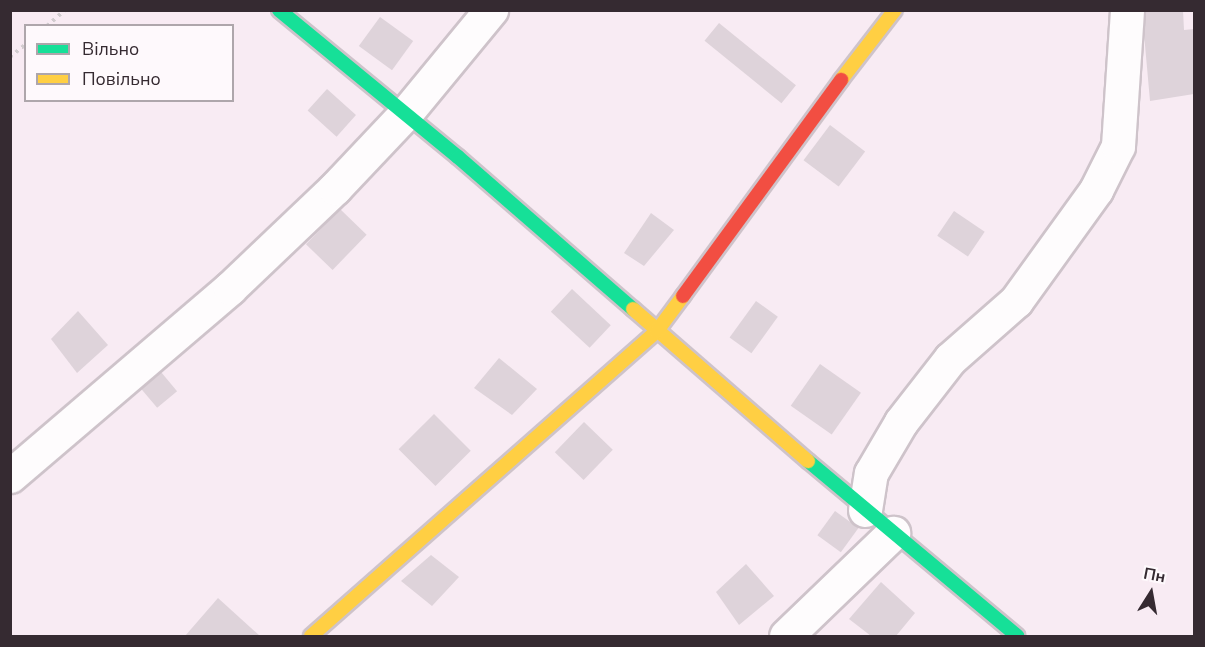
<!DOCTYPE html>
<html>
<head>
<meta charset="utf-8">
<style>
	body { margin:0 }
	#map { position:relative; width:1205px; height:647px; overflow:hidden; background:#f8ebf3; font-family:"Nunito Sans",sans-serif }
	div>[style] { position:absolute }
	.building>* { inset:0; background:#ded3da; transform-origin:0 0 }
	.path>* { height:4px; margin-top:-2px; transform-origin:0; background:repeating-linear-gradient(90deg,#d2cccf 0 3px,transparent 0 7.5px) }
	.roads { filter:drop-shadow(2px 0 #cec3ca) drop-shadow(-2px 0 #cec3ca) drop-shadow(0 2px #cec3ca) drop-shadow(0 -2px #cec3ca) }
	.street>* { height:33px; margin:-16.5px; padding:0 16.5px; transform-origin:16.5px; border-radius:16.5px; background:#fefcfd }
	.fast>* { height:14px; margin:-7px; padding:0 7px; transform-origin:7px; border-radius:7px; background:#16e098 }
	.slow>* { height:14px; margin:-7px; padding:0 7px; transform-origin:7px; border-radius:7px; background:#ffcf43 }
	.jam>* { height:14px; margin:-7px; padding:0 7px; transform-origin:7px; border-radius:7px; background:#f24e42 }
	span { translate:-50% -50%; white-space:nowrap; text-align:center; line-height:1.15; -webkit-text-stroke:6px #fef9fc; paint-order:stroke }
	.frame { position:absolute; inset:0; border:12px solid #352a31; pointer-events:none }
	.legend { position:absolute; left:24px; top:24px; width:210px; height:78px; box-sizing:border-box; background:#fef9fc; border:2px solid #aea6ab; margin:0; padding:8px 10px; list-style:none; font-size:18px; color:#352a31 }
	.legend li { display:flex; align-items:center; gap:12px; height:30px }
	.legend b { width:30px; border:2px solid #aea6ab }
	.north { position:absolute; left:1121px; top:563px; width:60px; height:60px; -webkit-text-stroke:4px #fef9fc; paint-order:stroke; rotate:11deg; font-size:16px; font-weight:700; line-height:24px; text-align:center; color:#352a31 }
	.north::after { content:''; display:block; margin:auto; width:21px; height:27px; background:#352a31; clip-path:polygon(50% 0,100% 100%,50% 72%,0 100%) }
</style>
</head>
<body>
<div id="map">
	<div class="building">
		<i style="clip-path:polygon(1146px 10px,1183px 10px,1184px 30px,1194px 29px,1194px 94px,1150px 101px,1144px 34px)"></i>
		<i style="left:380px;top:17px;width:41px;height:36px;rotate:36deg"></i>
		<i style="left:719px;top:23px;width:99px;height:23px;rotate:39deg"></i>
		<i style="left:327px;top:89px;width:39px;height:29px;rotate:42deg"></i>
		<i style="left:830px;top:125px;width:44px;height:44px;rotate:37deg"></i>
		<i style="left:340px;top:209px;width:37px;height:49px;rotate:44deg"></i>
		<i style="left:954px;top:211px;width:37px;height:30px;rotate:34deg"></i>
		<i style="clip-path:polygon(651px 213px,674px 230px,644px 266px,624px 253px)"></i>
		<i style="left:572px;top:289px;width:53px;height:31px;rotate:43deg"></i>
		<i style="left:756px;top:301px;width:27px;height:45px;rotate:36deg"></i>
		<i style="clip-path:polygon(78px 311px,108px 345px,77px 373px,51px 339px)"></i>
		<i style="clip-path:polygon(499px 358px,537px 389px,512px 415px,474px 388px)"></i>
		<i style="left:820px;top:364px;width:50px;height:51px;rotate:35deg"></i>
		<i style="left:161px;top:372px;width:25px;height:26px;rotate:50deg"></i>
		<i style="left:434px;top:414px;width:52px;height:50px;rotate:45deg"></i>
		<i style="left:584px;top:422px;width:40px;height:42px;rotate:44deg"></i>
		<i style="left:835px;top:511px;width:29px;height:30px;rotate:36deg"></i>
		<i style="clip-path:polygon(431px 555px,459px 577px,432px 606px,401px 581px)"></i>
		<i style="clip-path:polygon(746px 564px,774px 596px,739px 625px,716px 592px)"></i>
		<i style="clip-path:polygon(881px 582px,915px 613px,896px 636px,871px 636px,849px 619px)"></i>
		<i style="clip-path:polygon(218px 598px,260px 636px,185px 636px)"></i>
	</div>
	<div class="path">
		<i style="left:47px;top:26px;width:24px;rotate:-42deg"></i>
		<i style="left:10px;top:57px;width:21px;rotate:-39deg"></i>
	</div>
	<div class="roads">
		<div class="street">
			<i style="left:10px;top:476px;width:289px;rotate:-40.5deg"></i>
			<i style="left:230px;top:288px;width:145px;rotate:-43.6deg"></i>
			<i style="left:335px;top:188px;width:103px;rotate:-46.6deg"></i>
			<i style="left:406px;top:113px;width:134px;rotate:-50.5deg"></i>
			<i style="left:865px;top:510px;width:37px;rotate:-81deg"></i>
			<i style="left:871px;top:473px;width:59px;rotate:-59.5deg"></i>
			<i style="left:901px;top:422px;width:80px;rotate:-52.1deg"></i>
			<i style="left:950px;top:359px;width:88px;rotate:-41.3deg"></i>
			<i style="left:1016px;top:301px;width:137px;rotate:-54.2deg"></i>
			<i style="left:1096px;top:190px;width:49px;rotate:-63.4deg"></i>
			<i style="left:1118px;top:146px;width:136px;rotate:-86.2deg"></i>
			<i style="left:786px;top:636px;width:149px;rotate:-43.9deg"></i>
		</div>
		<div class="fast">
			<i style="left:279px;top:10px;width:232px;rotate:39.4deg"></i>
			<i style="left:458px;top:157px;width:232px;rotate:41deg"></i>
			<i style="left:808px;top:461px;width:273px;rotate:39.9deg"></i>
		</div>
		<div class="slow">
			<i style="left:841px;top:80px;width:88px;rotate:-52.4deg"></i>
			<i style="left:633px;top:309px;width:232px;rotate:41deg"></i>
			<i style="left:311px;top:636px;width:461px;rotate:-41.4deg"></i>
			<i style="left:657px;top:331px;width:44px;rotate:-53.4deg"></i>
		</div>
		<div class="jam">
			<i style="left:683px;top:296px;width:268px;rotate:-53.8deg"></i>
		</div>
	</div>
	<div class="frame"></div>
	<ul class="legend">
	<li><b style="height:8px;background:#16e098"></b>Вільно</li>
	<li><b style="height:8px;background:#ffcf43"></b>Повільно</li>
	</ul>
	<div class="north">Пн</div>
</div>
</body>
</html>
